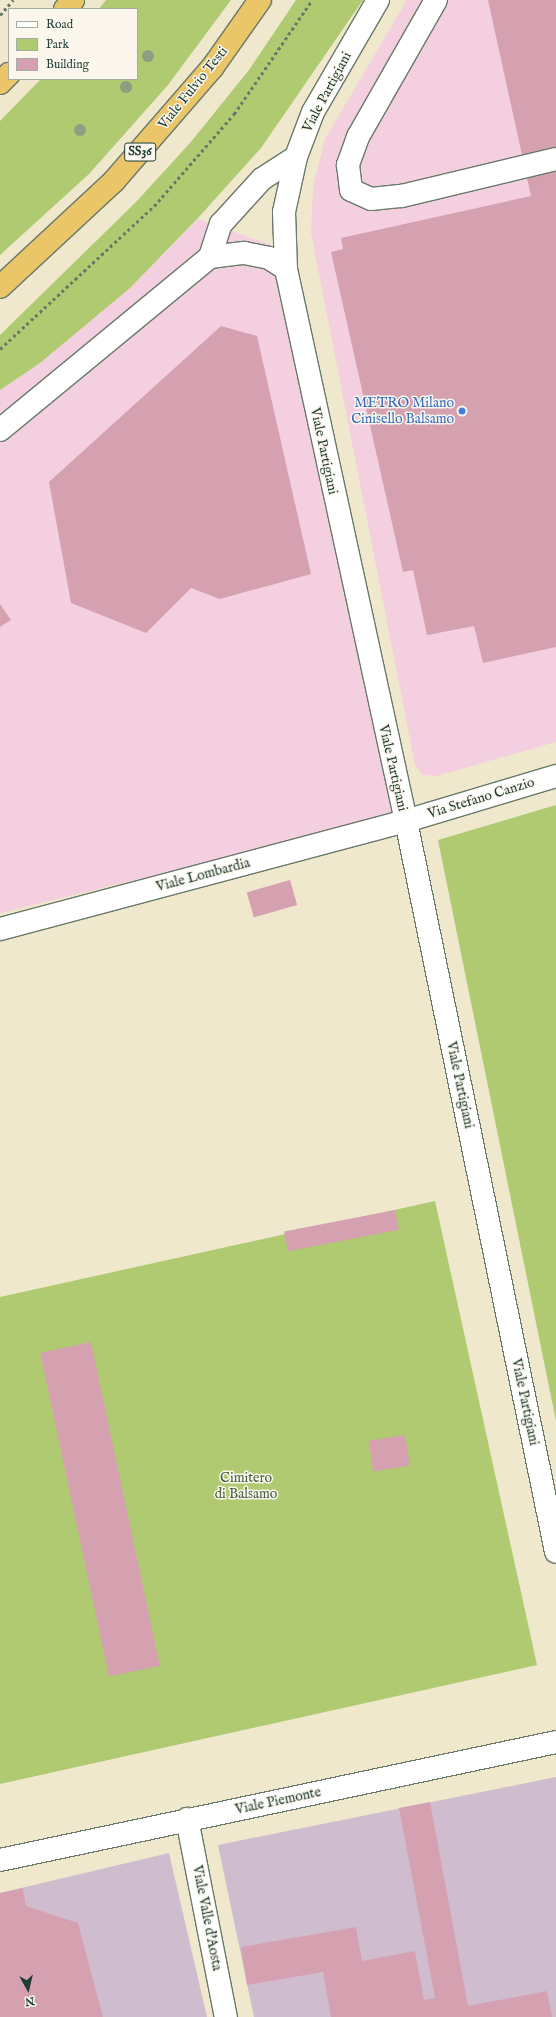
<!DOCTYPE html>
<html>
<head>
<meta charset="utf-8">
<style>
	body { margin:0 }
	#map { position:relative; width:556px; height:2017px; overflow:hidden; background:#efe8cc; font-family:"IM FELL English",serif }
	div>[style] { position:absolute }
	.built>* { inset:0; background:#f3cfe0 }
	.industrial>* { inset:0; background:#cfbdcf }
	.green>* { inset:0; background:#afca70 }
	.building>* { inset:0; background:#d5a1b1; transform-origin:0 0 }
	.path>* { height:2.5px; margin-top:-1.25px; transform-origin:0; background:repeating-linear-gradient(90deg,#687969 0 3px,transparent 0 6px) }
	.roads { filter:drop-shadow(1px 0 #687969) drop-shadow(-1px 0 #687969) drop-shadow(0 1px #687969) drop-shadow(0 -1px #687969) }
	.minor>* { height:22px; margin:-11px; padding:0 11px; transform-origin:11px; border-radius:11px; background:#fff }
	.highway>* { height:22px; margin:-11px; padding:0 11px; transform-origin:11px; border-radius:11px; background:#eac669 }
	.trees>* { width:12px; height:12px; margin:-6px; border-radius:50%; background:#909d81 }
	.dots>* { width:11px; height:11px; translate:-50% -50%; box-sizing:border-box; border:2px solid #fbf7ec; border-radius:50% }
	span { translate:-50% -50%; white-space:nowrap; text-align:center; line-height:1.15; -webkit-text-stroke:3px #fbf7ec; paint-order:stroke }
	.shield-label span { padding:1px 3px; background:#fbf7ec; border:1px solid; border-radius:3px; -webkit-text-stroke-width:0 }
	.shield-label { font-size:13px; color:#1f3d34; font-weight:700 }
	.street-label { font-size:14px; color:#1f3d34 }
	.shop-label { font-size:14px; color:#366cbe }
	.right { translate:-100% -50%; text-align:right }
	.park-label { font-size:14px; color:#436043 }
	.legend { position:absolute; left:8px; top:8px; width:130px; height:72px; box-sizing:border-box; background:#fbf7ec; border:1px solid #a3ada2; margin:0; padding:5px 7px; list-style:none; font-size:12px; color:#1f3d34 }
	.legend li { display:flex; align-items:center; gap:8px; height:20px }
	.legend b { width:20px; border:1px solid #a3ada2 }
	.north { position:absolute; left:8px; top:1969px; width:40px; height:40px; -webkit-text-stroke:3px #fbf7ec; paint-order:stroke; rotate:172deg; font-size:11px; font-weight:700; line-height:16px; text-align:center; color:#1f3d34 }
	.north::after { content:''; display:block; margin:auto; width:14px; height:18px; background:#1f3d34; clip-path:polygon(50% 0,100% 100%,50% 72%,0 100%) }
</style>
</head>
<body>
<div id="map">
	<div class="built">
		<i style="clip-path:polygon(407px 0,556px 0,556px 742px,436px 776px,423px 775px,415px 765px,311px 233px,313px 187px,325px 139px)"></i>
		<i style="clip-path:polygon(198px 219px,271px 245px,393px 817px,0 913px,0 390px,40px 363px,130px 288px)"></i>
	</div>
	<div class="industrial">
		<i style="clip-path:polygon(556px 1777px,556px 2017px,254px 2017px,218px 1845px)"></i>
		<i style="clip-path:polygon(169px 1853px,207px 2017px,0 2017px,0 1893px)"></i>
	</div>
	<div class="green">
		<i style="clip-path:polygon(106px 0,231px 0,168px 85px,89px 174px,0 255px,0 121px,41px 79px,137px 79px,137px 9px,99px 9px)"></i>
		<i style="clip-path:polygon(296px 0,363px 0,261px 148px,198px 218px,130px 288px,40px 363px,0 390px,0 335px,135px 203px,190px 143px,249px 70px)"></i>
		<i style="clip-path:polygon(556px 805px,556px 1421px,438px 840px)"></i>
		<i style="clip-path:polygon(435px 1201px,537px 1665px,0 1784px,0 1297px)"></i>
	</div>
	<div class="building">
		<i style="clip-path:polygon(488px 0,556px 0,556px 647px,483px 663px,474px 626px,427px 635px,413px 570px,403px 572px,331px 252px,343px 249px,341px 238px,531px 196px)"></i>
		<i style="clip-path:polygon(221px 326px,257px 336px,311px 574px,220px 599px,191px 588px,146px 633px,71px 603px,49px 482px)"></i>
		<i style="clip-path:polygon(0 604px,11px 620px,0 627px)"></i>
		<i style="left:290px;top:880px;width:26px;height:45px;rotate:74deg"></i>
		<i style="left:395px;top:1210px;width:20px;height:113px;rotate:79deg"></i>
		<i style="left:91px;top:1342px;width:331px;height:52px;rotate:78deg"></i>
		<i style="left:405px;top:1435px;width:31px;height:37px;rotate:81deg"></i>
		<i style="clip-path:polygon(430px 1802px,468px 2006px,547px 1991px,552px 2017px,331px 2017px,323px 1972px,247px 1985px,241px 1947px,356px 1927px,362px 1961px,415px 1951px,424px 2000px,435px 1998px,399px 1808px)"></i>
		<i style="clip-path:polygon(23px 1888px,26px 1906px,78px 1923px,103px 2017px,0 2017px,0 1893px)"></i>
	</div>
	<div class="path">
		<i style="left:0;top:15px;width:20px;rotate:-49deg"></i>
		<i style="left:0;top:349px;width:210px;rotate:-42.9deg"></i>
		<i style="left:154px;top:206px;width:122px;rotate:-49deg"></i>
		<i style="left:234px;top:114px;width:138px;rotate:-55.6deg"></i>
	</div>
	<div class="roads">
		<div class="minor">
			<i style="left:378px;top:0;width:129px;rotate:120.1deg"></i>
			<i style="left:313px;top:112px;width:48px;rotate:110.7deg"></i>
			<i style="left:296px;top:157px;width:56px;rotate:102.3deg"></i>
			<i style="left:284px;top:212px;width:57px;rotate:88deg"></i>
			<i style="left:286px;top:269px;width:565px;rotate:77.74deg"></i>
			<i style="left:406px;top:821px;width:746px;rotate:78.4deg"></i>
			<i style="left:436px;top:0;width:158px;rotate:119.7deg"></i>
			<i style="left:358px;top:137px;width:30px;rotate:110deg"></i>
			<i style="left:348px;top:165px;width:25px;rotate:83deg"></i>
			<i style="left:351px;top:190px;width:22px;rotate:24deg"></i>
			<i style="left:371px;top:199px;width:31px;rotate:-6deg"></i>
			<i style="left:402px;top:196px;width:158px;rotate:-13.5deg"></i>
			<i style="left:210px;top:257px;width:34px;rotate:-7deg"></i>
			<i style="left:244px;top:253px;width:25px;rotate:11deg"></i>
			<i style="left:269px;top:258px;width:20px;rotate:33deg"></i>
			<i style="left:0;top:430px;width:272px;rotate:-39.5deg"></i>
			<i style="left:210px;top:257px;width:35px;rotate:-72deg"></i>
			<i style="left:221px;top:224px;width:61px;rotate:-47.7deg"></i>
			<i style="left:262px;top:179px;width:40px;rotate:-32.9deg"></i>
			<i style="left:0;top:929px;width:420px;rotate:-14.9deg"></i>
			<i style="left:406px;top:821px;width:157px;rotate:-16.7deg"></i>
			<i style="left:187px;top:1819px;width:202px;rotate:78.9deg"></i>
			<i style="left:0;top:1860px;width:568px;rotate:-11.98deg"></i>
		</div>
		<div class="highway">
			<i style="left:65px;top:9px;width:12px;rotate:-48deg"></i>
			<i style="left:0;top:83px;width:13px;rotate:-45deg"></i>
			<i style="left:0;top:287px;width:156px;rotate:-42.9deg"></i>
			<i style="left:114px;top:181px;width:150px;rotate:-49.1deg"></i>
			<i style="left:212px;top:68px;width:83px;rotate:-54.8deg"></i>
		</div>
	</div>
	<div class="trees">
		<i style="left:148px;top:56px"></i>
		<i style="left:126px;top:87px"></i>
		<i style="left:80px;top:130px"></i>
	</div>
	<div class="dots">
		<i style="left:462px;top:411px;background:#3f7fe0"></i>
	</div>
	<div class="shield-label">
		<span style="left:140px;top:152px">SS36</span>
	</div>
	<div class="street-label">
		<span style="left:193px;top:88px;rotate:-51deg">Viale Fulvio Testi</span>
		<span style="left:327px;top:92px;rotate:-62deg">Viale Partigiani</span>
		<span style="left:324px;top:451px;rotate:78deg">Viale Partigiani</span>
		<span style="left:393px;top:768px;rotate:77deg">Viale Partigiani</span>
		<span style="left:481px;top:798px;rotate:-17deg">Via Stefano Canzio</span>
		<span style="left:203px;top:875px;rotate:-15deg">Viale Lombardia</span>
		<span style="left:460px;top:1085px;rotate:78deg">Viale Partigiani</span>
		<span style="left:525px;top:1402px;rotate:78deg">Viale Partigiani</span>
		<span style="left:278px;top:1801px;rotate:-12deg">Viale Piemonte</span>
		<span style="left:207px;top:1918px;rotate:79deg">Viale Valle d'Aosta</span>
	</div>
	<div class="shop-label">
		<span class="right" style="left:454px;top:411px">METRO Milano<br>Cinisello Balsamo</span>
	</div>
	<div class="park-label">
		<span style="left:246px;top:1486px">Cimitero<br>di Balsamo</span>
	</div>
	<ul class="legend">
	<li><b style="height:5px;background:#fff"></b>Road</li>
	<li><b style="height:11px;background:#afca70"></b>Park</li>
	<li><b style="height:11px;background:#d5a1b1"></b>Building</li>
	</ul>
	<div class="north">N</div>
</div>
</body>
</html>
